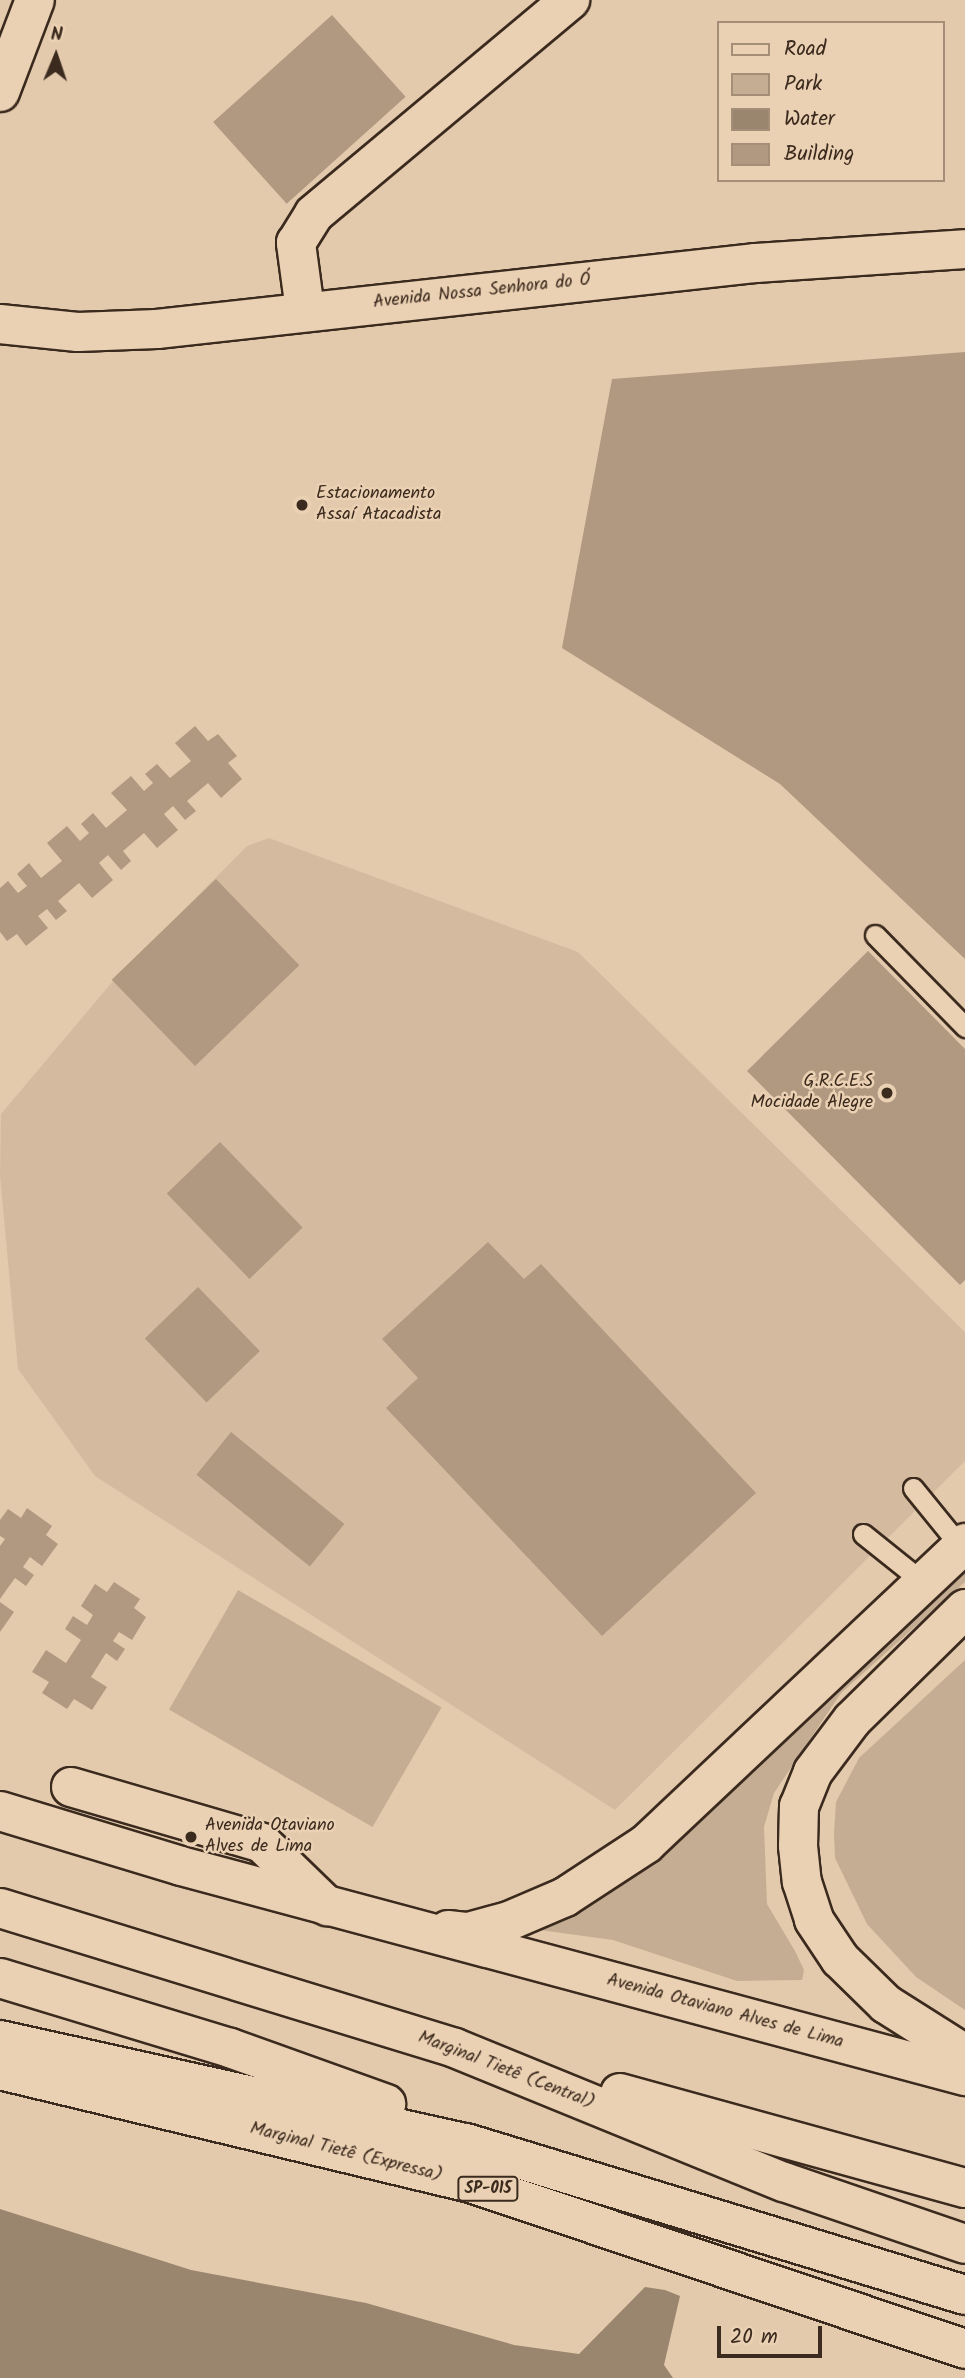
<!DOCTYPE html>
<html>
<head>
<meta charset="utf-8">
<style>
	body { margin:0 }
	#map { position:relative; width:965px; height:2378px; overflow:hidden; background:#e4caad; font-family:Kalam,sans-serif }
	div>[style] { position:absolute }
	.built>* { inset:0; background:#d4bba0 }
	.green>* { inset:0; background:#c5ad93; transform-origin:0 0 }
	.water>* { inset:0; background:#9a856e }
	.building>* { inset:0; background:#b09980; transform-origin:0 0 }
	.roads { filter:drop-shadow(2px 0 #3b2a1e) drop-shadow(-2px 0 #3b2a1e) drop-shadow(0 2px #3b2a1e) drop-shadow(0 -2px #3b2a1e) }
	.service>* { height:19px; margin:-9.5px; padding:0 9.5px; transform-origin:9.5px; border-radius:9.5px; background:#ebd1b3 }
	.minor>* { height:38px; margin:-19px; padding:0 19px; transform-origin:19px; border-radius:19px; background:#ebd1b3 }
	.secondary>* { height:38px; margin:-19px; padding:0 19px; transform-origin:19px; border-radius:19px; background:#ebd1b3 }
	.trunk>* { height:38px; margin:-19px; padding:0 19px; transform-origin:19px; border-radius:19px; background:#ebd1b3 }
	.motorway>* { height:38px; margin:-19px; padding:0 19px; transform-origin:19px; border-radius:19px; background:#ebd1b3 }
	.dots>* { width:19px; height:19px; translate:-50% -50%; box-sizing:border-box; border:4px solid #ebd1b3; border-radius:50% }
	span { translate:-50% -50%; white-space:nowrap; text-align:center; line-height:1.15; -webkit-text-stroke:5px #ebd1b3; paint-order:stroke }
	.shield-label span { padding:2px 5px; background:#ebd1b3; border:2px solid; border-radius:5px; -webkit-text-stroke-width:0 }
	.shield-label { font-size:16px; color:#3b2a1e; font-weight:700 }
	.street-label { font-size:18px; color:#3b2a1e }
	.poi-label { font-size:18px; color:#3b2a1e }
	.left { translate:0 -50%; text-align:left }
	.right { translate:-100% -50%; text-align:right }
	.legend { position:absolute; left:717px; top:21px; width:228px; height:161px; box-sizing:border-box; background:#ebd1b3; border:2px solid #a58e77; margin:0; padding:9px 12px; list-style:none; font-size:21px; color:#3b2a1e }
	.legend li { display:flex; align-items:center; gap:14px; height:35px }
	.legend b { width:35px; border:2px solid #a58e77 }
	.north { position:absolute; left:21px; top:21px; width:70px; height:70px; -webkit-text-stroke:5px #ebd1b3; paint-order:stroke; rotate:2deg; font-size:19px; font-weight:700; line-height:28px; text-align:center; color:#3b2a1e }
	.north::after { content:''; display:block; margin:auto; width:24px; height:32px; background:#3b2a1e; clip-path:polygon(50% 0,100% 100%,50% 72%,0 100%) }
	.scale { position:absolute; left:717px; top:2326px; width:105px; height:32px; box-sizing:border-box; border:4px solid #3b2a1e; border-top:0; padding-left:9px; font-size:21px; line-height:24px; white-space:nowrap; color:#3b2a1e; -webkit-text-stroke:5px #ebd1b3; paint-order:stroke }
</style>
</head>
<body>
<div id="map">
	<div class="built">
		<i style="clip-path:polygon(269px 838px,578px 952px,965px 1332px,965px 1461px,615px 1810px,95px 1476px,18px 1369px,0 1176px,1px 1114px,113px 981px,247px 846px)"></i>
	</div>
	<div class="green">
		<i style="clip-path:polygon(965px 1561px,965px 1582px,841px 1693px,774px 1793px,764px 1827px,767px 1904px,795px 1951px,804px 1970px,802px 1980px,737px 1981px,613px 1940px,525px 1928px,586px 1906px,660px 1860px)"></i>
		<i style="left:238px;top:1590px;width:235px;height:138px;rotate:30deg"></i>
		<i style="clip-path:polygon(965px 1660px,965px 2010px,916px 1977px,867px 1924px,835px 1858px,834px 1833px,836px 1802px,859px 1758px)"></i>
	</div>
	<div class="water">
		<i style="clip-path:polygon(0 2209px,191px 2270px,366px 2303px,514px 2345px,579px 2354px,645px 2287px,665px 2290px,680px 2296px,664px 2365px,673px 2378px,0 2378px)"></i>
	</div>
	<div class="building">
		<i style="left:332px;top:15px;width:110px;height:160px;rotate:48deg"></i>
		<i style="clip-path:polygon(965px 352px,965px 959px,780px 784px,562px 648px,612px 379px)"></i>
		<i style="clip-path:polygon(195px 726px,208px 741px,218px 734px,237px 756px,228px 763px,242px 779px,221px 798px,208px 783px,187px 801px,196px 811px,185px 820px,173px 806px,164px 814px,178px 830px,157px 848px,144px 833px,123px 851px,131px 861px,121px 870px,108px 855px,99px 863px,113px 880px,92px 898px,79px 883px,58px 901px,67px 911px,56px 920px,47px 909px,38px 916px,48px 928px,26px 946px,17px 934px,7px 941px,0 932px,0 888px,8px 881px,18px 893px,27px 886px,17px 874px,29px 863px,41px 878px,62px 861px,47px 843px,67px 826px,80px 841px,89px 833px,81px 824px,93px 813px,106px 828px,127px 810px,111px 793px,131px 776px,144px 791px,153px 783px,145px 774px,157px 764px,170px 778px,191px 761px,175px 743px)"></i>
		<i style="left:216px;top:879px;width:120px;height:145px;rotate:46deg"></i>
		<i style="clip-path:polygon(868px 951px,965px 1049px,965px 1280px,960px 1285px,747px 1071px)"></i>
		<i style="left:220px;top:1142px;width:119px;height:74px;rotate:46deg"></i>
		<i style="clip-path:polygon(488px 1242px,524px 1279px,541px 1264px,756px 1493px,602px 1636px,386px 1408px,418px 1378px,382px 1339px)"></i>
		<i style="left:198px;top:1287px;width:89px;height:74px;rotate:46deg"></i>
		<i style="left:231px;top:1432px;width:146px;height:55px;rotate:39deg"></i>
		<i style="clip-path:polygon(27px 1508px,52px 1526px,46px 1535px,58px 1544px,42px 1566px,30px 1557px,23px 1567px,34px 1575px,26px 1586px,15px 1578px,0 1599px,0 1546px,5px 1539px,0 1536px,0 1520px,8px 1509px,21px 1518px)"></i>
		<i style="clip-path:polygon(114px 1582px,140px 1599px,134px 1608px,146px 1617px,132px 1640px,119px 1632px,113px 1641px,125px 1649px,117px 1661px,106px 1653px,91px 1677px,107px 1687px,92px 1710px,74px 1699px,67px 1709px,42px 1693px,49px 1682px,32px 1672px,46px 1650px,66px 1663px,81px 1640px,65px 1629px,73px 1616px,87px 1625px,93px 1615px,81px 1606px,95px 1584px,107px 1592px)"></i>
		<i style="clip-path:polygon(0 1602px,14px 1612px,0 1632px)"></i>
	</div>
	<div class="roads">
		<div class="service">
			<i style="left:875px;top:935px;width:129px;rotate:45.6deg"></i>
			<i style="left:913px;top:1488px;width:76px;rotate:50.9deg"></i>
			<i style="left:863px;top:1534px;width:77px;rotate:38.7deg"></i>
		</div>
		<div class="minor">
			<i style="left:0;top:92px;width:98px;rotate:-69.2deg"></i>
			<i style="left:305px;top:310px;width:68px;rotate:-97.7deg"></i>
			<i style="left:296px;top:243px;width:34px;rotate:-58deg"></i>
			<i style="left:314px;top:214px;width:334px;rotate:-39.9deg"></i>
			<i style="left:71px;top:1787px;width:199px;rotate:16.3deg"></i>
			<i style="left:262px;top:1843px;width:91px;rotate:44.1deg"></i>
		</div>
		<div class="secondary">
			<i style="left:0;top:324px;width:78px;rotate:5.9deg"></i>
			<i style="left:78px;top:332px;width:79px;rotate:-2.2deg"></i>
			<i style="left:157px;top:329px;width:603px;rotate:-6.29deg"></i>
			<i style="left:756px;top:263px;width:209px;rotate:-3.8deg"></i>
		</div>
		<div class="trunk">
			<i style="left:965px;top:1609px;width:158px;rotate:135.5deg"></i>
			<i style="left:852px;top:1720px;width:65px;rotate:126.9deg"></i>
			<i style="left:813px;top:1772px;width:37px;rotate:112deg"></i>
			<i style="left:799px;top:1806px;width:40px;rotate:91.4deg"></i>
			<i style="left:798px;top:1846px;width:36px;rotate:84deg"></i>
			<i style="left:802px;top:1882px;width:40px;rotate:72deg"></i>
			<i style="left:814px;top:1920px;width:47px;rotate:56.3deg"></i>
			<i style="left:840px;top:1959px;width:64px;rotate:44.4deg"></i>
			<i style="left:886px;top:2004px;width:93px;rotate:32.3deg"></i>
			<i style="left:0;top:1811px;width:189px;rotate:16.9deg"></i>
			<i style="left:181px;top:1866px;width:812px;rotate:15deg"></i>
			<i style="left:0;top:1908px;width:476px;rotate:17.1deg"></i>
			<i style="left:455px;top:2048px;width:355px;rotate:22.2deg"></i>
			<i style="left:784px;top:2182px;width:191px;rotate:18.9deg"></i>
			<i style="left:448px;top:1930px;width:20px;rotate:6deg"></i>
			<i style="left:468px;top:1932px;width:42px;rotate:-15deg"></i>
			<i style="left:509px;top:1921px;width:61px;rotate:-23.2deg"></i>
			<i style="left:565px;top:1897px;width:97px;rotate:-33.2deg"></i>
			<i style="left:646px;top:1844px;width:439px;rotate:-43.3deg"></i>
			<i style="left:620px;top:2093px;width:358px;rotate:15.4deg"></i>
		</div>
		<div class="motorway">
			<i style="left:0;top:1978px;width:240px;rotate:16.9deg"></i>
			<i style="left:230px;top:2048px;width:166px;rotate:19.7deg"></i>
			<i style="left:0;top:2040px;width:477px;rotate:12.5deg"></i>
			<i style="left:466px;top:2143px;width:522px;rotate:16.94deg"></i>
			<i style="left:0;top:2070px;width:488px;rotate:13.5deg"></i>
			<i style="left:474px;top:2184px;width:518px;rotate:18.57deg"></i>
		</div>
	</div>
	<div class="dots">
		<i style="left:302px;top:505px;background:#3b2a1e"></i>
		<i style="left:887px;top:1093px;background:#3b2a1e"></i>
		<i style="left:191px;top:1837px;background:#3b2a1e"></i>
	</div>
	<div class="shield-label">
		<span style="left:488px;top:2189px">SP-015</span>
	</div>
	<div class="street-label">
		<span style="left:482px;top:292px;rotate:-6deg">Avenida Nossa Senhora do Ó</span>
		<span style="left:725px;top:2012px;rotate:15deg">Avenida Otaviano Alves de Lima</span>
		<span style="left:506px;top:2071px;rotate:21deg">Marginal Tietê (Central)</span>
		<span style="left:346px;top:2153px;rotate:14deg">Marginal Tietê (Expressa)</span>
	</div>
	<div class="poi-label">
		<span class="left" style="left:316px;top:505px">Estacionamento<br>Assaí Atacadista</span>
		<span class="right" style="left:873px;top:1093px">G.R.C.E.S<br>Mocidade Alegre</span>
		<span class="left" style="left:205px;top:1837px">Avenida Otaviano<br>Alves de Lima</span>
	</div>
	<ul class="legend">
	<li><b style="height:9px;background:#ebd1b3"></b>Road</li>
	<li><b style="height:19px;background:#c5ad93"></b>Park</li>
	<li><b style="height:19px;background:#9a856e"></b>Water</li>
	<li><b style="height:19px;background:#b09980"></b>Building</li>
	</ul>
	<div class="north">N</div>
	<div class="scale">20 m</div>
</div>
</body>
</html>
